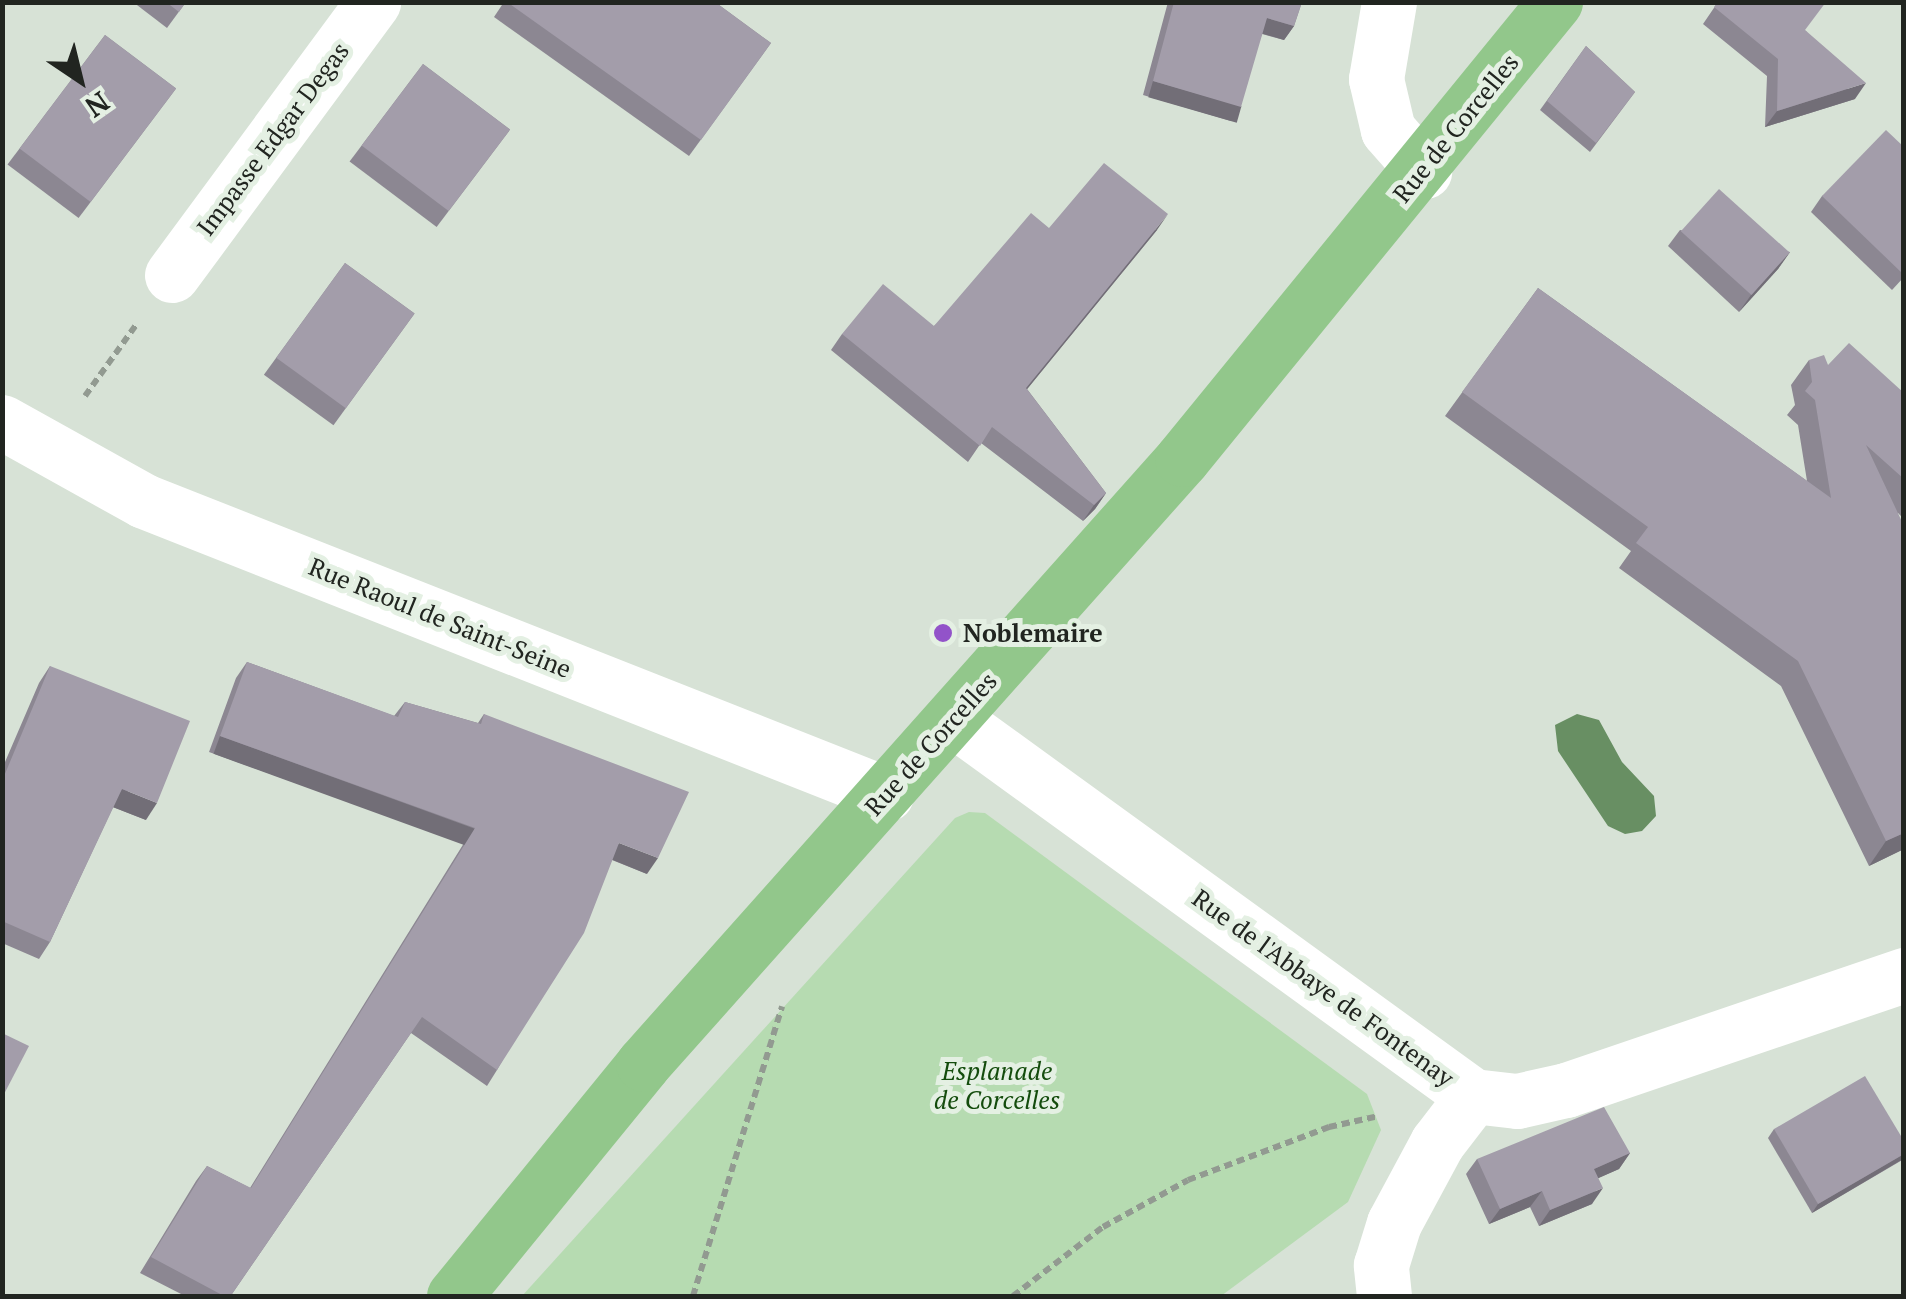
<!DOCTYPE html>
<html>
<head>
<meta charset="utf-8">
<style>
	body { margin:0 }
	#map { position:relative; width:1906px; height:1299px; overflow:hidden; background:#d7e2d6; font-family:"PT Serif",serif }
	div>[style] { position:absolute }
	.green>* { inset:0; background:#b6dbb1 }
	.water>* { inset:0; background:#688f63 }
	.path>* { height:6px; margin-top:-3px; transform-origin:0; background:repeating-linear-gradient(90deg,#929a91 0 8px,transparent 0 13px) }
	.minor>* { height:55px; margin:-27.5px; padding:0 27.5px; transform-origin:27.5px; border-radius:27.5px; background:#fff }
	.major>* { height:55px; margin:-27.5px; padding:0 27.5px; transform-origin:27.5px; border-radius:27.5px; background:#92c78b }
	.wall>* { inset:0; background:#8c8792; transform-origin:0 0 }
	.shaded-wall>* { inset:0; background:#726e77; transform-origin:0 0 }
	.building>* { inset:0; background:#a39daa; transform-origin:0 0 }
	.dots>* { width:28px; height:28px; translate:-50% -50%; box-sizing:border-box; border:5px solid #e4f0e3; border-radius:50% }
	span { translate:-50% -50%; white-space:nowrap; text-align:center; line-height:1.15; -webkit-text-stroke:10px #e4f0e3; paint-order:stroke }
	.street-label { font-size:25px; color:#212520 }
	.poi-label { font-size:25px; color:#212520; font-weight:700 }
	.left { translate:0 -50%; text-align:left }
	.park-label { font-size:25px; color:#144c0d; font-style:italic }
	.frame { position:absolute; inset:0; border:5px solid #212520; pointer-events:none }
	.north { position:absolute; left:30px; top:30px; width:100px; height:100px; -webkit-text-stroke:8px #e4f0e3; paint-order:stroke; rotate:145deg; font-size:28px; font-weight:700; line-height:40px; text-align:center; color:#212520 }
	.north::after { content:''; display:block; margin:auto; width:35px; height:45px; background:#212520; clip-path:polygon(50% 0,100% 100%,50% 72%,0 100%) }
</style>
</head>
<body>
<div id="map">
	<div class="green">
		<i style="clip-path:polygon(969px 812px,985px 813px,1367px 1094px,1381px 1130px,1348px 1202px,1221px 1296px,522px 1296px,955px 818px)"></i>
	</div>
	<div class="water">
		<i style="clip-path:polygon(1577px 714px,1599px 720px,1622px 762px,1654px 796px,1656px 816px,1642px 831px,1625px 834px,1608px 826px,1558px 751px,1555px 725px)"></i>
	</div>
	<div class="path">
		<i style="left:85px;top:396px;width:87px;rotate:-54.3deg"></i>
		<i style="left:693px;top:1296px;width:303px;rotate:-72.9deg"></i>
		<i style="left:1013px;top:1296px;width:113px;rotate:-37.5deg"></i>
		<i style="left:1103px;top:1227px;width:97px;rotate:-28.9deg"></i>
		<i style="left:1188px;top:1180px;width:151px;rotate:-20.6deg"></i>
		<i style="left:1329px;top:1127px;width:51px;rotate:-12.4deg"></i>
	</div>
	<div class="minor">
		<i style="left:1389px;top:2px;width:78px;rotate:99.6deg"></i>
		<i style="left:1376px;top:79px;width:52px;rotate:76.8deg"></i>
		<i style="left:1388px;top:130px;width:55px;rotate:48.7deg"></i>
		<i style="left:172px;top:275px;width:339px;rotate:-53.6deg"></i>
		<i style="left:2px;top:422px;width:162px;rotate:29.1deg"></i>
		<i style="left:144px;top:501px;width:798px;rotate:21.55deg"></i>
		<i style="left:954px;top:720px;width:641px;rotate:35.92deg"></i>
		<i style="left:1473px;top:1096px;width:44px;rotate:6.5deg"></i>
		<i style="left:1517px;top:1101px;width:50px;rotate:-12.7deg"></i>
		<i style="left:1566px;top:1090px;width:357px;rotate:-18.8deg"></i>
		<i style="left:1384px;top:1296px;width:31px;rotate:-96deg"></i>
		<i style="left:1381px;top:1265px;width:44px;rotate:-72.8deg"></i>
		<i style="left:1394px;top:1223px;width:91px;rotate:-61.7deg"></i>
		<i style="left:1437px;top:1143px;width:59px;rotate:-52.5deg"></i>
	</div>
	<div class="major">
		<i style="left:454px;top:1296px;width:299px;rotate:-50.8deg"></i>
		<i style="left:643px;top:1064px;width:810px;rotate:-48.3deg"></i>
		<i style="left:1182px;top:459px;width:590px;rotate:-50.78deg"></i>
	</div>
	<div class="wall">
		<i style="clip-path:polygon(133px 2px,186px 2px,167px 28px)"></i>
		<i style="clip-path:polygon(504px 2px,715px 2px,771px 43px,689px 156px,494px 17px)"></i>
		<i style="clip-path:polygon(1168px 2px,1302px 2px,1294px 26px,1284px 40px,1262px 34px,1231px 121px,1143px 95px)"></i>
		<i style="clip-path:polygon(1718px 2px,1806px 31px,1855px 99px,1765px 127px,1767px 76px,1703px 24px)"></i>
		<i style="left:105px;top:35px;width:89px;height:162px;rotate:37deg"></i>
		<i style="clip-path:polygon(1586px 46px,1635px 92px,1590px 152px,1540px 110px)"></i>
		<i style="left:423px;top:64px;width:109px;height:122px;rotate:37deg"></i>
		<i style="clip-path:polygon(1904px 147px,1904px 277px,1892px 290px,1811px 212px,1822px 196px)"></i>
		<i style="clip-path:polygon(1049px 228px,1157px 230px,1027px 389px,1106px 493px,1095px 509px,1083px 521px,981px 443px,968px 462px,831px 350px,842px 334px,934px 326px)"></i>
		<i style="clip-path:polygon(1680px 230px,1790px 252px,1778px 269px,1739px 312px,1668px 246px)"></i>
		<i style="left:345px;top:263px;width:86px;height:138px;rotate:36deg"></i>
		<i style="clip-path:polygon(1538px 288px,1807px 481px,1798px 425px,1787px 415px,1795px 405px,1791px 385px,1809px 360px,1828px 365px,1904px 393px,1904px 519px,1898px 513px,1904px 849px,1869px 866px,1781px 686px,1619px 568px,1631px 551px,1445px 416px)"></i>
		<i style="clip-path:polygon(247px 662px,394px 716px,405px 702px,478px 723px,484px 714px,647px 874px,612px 860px,497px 1070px,487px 1086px,411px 1033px,232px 1294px,235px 1296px,185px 1296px,140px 1273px,196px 1181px,207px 1166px,250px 1188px,464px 843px,209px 752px,236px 678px)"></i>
		<i style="clip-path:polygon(50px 666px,146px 820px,113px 807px,50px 942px,39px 959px,2px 943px,2px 769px,39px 683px)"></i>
		<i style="clip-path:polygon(1774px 1129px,1904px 1141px,1904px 1159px,1812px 1213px,1768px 1138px)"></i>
		<i style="clip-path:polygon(1630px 1153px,1619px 1169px,1598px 1178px,1592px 1204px,1539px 1226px,1530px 1207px,1489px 1224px,1466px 1174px,1477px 1159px)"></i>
	</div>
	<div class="shaded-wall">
		<i style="clip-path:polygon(1267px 18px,1294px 26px,1284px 40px,1257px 32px)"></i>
		<i style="left:1153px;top:81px;width:92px;height:17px;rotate:16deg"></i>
		<i style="clip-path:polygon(1866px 83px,1855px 99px,1765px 127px,1777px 111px)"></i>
		<i style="clip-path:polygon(1168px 214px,1157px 230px,1015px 404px,1026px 388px)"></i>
		<i style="clip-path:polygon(1790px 252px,1778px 269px,1739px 312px,1751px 295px)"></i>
		<i style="clip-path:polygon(1106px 493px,1095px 509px,1083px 521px,1094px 505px)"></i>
		<i style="left:220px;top:736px;width:271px;height:19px;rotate:20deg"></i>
		<i style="clip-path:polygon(122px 789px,157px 803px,146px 820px,110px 806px)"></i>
		<i style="clip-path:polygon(1904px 833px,1904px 849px,1869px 866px,1886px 841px)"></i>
		<i style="clip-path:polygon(619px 843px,658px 858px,647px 874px,608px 858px)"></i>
		<i style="clip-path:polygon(1630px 1153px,1619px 1169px,1583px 1185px,1594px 1169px)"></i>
		<i style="clip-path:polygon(1904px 1154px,1903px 1159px,1812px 1213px,1818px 1204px)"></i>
		<i style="clip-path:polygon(1603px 1188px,1592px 1204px,1539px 1226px,1550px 1210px)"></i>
		<i style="clip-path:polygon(1542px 1191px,1530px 1207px,1489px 1224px,1500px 1209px)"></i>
	</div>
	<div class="building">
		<i style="clip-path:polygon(166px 2px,186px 2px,179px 12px)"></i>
		<i style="clip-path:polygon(507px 2px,715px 2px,771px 43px,701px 140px)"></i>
		<i style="clip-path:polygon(1174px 2px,1302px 2px,1294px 26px,1267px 18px,1241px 107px,1153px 81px)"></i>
		<i style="clip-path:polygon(1718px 2px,1826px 2px,1805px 30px,1866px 83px,1777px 111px,1778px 59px,1714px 7px)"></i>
		<i style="left:105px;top:35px;width:89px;height:142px;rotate:37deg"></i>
		<i style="clip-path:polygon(1586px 46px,1635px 92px,1596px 143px,1547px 101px)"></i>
		<i style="left:423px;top:64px;width:109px;height:102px;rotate:37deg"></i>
		<i style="clip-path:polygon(1886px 130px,1904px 147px,1903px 274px,1822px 196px)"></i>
		<i style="clip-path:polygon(1104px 163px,1168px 214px,1026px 388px,1106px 493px,1094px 505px,992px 427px,980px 446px,842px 334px,883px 284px,934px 326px,1031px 213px,1049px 228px)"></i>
		<i style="left:1719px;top:189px;width:95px;height:57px;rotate:42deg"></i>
		<i style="left:345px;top:263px;width:86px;height:117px;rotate:36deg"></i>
		<i style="clip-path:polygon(1538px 288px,1831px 498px,1815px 400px,1805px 391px,1812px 382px,1809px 360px,1824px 355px,1828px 365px,1849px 343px,1904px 393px,1904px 479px,1866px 445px,1904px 526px,1904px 833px,1886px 841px,1798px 661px,1636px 543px,1648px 527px,1462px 392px)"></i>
		<i style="clip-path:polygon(247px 662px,398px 717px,405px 702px,481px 724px,484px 714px,689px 792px,658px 858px,619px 843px,584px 933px,497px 1070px,422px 1017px,232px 1294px,235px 1296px,224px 1296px,151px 1257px,207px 1166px,251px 1188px,475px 828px,220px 736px)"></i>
		<i style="clip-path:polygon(50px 666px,190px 721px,157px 803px,122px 789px,50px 942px,2px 921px,2px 781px)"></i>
		<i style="clip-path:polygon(2px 1033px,29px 1046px,2px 1098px)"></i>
		<i style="clip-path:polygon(1865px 1076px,1904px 1141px,1904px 1154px,1818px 1204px,1774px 1129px)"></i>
		<i style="clip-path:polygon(1604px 1107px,1630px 1153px,1594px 1169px,1603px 1188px,1550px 1210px,1542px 1191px,1500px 1209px,1477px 1159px)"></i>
	</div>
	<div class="dots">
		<i style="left:943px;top:633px;background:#9253c9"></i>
	</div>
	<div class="street-label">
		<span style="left:1456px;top:128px;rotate:-51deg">Rue de Corcelles</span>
		<span style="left:273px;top:139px;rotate:-53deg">Impasse Edgar Degas</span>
		<span style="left:440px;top:618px;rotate:22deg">Rue Raoul de Saint-Seine</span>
		<span style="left:931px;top:744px;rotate:-48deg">Rue de Corcelles</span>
		<span style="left:1323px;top:988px;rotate:36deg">Rue de l'Abbaye de Fontenay</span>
	</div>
	<div class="poi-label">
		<span class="left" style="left:963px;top:633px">Noblemaire</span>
	</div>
	<div class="park-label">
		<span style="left:997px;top:1086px">Esplanade<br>de Corcelles</span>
	</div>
	<div class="frame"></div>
	<div class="north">N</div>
</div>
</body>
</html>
